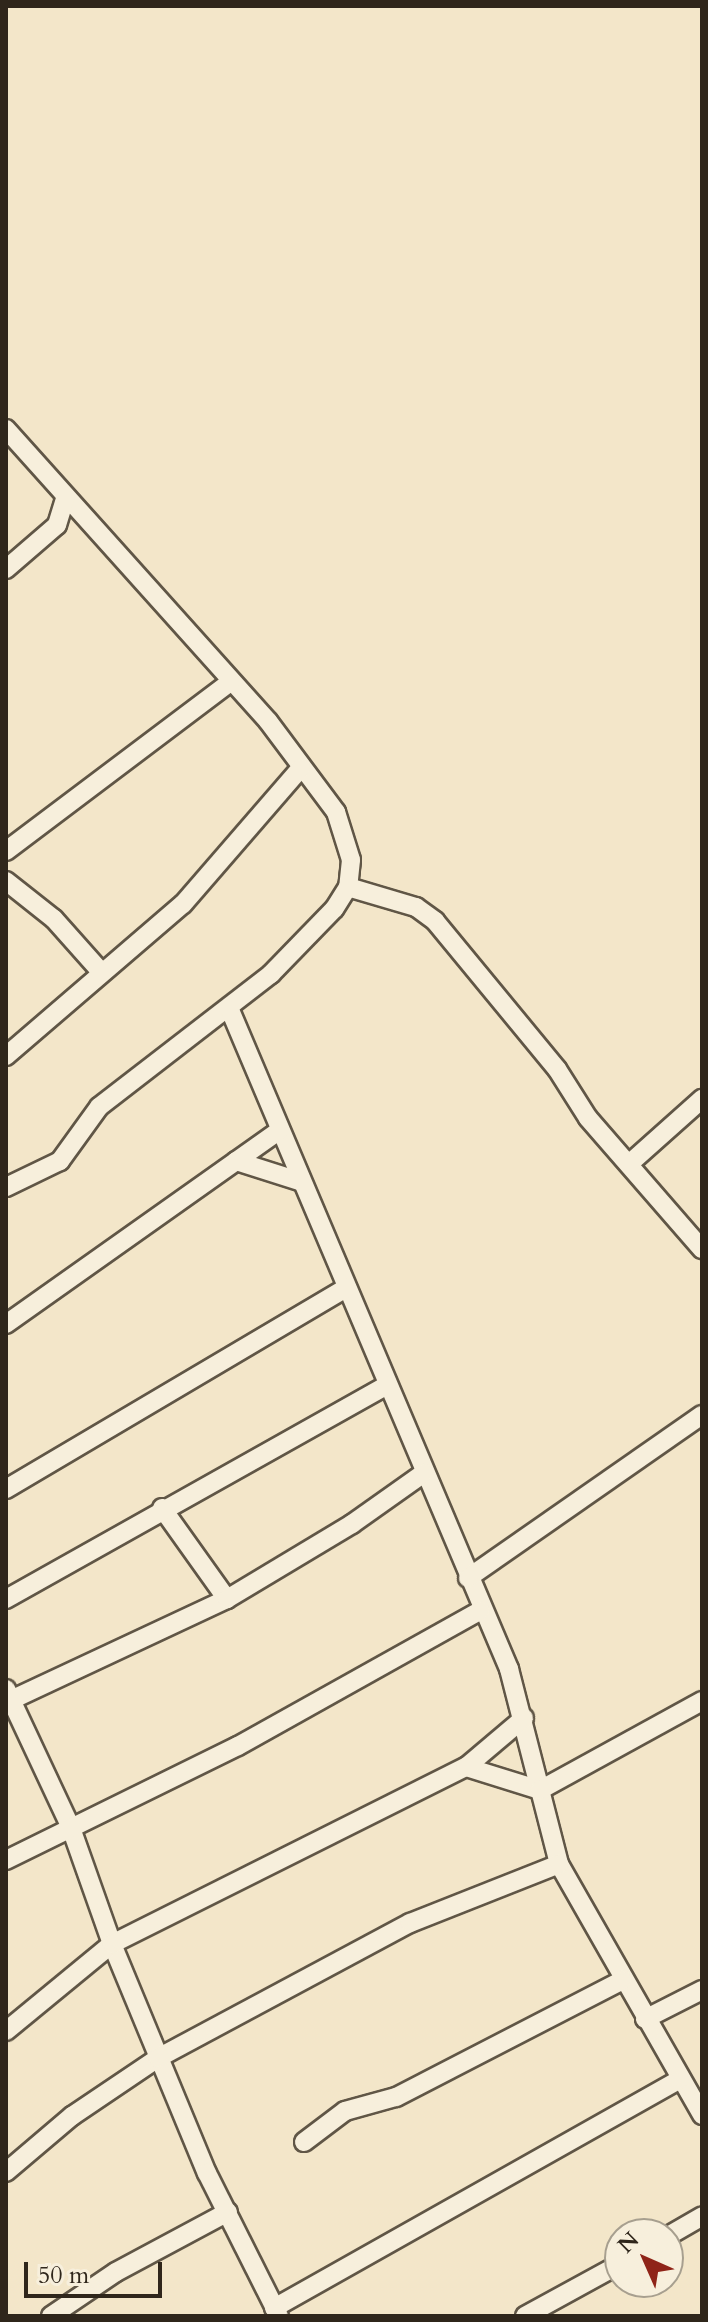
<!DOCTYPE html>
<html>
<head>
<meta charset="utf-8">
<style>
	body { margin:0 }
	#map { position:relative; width:708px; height:2322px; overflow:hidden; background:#f3e6c9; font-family:Cardo,serif }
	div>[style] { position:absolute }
	.roads { filter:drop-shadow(2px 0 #605646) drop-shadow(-2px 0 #605646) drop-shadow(0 2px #605646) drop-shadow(0 -2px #605646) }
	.street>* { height:18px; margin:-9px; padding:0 9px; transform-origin:9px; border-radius:9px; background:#f7efdc }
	span { translate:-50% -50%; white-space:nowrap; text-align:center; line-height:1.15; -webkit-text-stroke:6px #f7efdc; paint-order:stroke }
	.frame { position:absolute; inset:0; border:8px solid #2f261b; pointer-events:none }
	.north { position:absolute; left:604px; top:2218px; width:80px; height:80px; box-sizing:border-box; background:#f7efdc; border:2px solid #a79f8f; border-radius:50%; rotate:315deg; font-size:22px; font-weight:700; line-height:32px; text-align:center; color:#2f261b }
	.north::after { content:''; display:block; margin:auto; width:28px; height:36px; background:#8f2418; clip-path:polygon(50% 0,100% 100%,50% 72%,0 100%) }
	.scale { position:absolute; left:24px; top:2262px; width:138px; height:36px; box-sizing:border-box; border:4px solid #2f261b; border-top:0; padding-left:10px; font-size:24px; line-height:28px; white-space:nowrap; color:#2f261b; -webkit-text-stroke:6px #f7efdc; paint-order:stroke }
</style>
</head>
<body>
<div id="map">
	<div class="roads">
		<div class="street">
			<i style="left:6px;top:429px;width:392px;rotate:48.1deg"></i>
			<i style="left:268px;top:721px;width:114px;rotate:53.2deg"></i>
			<i style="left:336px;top:812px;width:50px;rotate:72.6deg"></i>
			<i style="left:351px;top:860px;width:27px;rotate:96deg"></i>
			<i style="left:348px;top:887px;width:26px;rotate:122deg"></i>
			<i style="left:334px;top:909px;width:91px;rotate:134.1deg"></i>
			<i style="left:271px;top:974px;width:217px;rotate:142.3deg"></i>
			<i style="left:99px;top:1107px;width:67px;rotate:125.8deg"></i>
			<i style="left:60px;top:1161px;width:60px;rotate:154.3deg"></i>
			<i style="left:6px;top:569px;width:67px;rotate:-40.8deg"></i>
			<i style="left:57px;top:525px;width:30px;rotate:-73deg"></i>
			<i style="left:6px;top:851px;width:281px;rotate:-37deg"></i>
			<i style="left:6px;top:881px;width:61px;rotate:38.4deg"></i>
			<i style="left:54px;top:919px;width:72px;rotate:48.4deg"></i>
			<i style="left:348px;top:887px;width:71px;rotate:16.4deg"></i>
			<i style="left:416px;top:907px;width:24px;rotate:36deg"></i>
			<i style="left:435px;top:921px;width:192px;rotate:50.5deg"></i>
			<i style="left:557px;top:1069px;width:58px;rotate:57.7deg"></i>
			<i style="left:588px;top:1118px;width:174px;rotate:49deg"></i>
			<i style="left:230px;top:1010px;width:716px;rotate:67.05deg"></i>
			<i style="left:509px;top:1669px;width:201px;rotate:75.6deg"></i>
			<i style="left:559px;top:1864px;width:289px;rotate:60.3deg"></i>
			<i style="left:6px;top:1056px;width:233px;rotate:-40.7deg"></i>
			<i style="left:183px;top:904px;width:180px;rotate:-49.1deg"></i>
			<i style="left:236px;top:1161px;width:66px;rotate:17.6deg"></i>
			<i style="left:629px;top:1164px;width:98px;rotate:-41.7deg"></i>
			<i style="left:6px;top:1324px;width:334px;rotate:-35.3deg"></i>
			<i style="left:6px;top:1489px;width:396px;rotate:-30.6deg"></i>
			<i style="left:162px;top:1508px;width:112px;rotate:54.5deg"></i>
			<i style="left:468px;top:1578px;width:285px;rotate:-34.9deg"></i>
			<i style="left:6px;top:1599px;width:437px;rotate:-29.3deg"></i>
			<i style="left:6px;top:1689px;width:153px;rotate:64.9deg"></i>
			<i style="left:71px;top:1828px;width:123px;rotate:70.5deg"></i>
			<i style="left:112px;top:1944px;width:248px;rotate:67.5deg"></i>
			<i style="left:207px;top:2173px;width:160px;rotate:63.3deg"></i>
			<i style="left:11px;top:1700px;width:238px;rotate:-25.1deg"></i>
			<i style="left:227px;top:1599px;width:146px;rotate:-31deg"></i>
			<i style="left:352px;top:1524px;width:88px;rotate:-35.3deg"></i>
			<i style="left:466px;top:1767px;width:77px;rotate:17.3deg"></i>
			<i style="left:540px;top:1790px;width:185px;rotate:-28.8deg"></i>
			<i style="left:6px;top:1860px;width:258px;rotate:-26.2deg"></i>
			<i style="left:238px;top:1746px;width:278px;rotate:-29.2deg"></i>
			<i style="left:645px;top:2019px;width:64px;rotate:-27deg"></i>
			<i style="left:6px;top:2031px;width:137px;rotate:-39.4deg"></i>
			<i style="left:112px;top:1944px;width:396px;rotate:-26.6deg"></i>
			<i style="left:466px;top:1767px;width:76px;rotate:-40.2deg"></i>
			<i style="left:304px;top:2142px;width:51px;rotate:-37.1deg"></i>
			<i style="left:345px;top:2111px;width:53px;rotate:-15.4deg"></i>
			<i style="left:396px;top:2097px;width:255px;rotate:-27.3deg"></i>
			<i style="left:6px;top:2172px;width:87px;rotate:-40.3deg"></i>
			<i style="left:72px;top:2116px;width:104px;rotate:-34deg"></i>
			<i style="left:158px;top:2058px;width:286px;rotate:-28.2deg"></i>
			<i style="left:410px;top:1923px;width:160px;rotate:-21.6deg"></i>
			<i style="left:668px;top:2236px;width:39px;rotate:-30deg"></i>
			<i style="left:274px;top:2308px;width:465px;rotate:-29.4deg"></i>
			<i style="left:51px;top:2316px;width:78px;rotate:-34.1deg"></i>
			<i style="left:116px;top:2272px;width:127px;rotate:-28.2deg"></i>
			<i style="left:525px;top:2316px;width:108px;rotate:-28.7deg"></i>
		</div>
	</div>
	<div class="frame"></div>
	<div class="north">N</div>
	<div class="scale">50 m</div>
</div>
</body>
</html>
